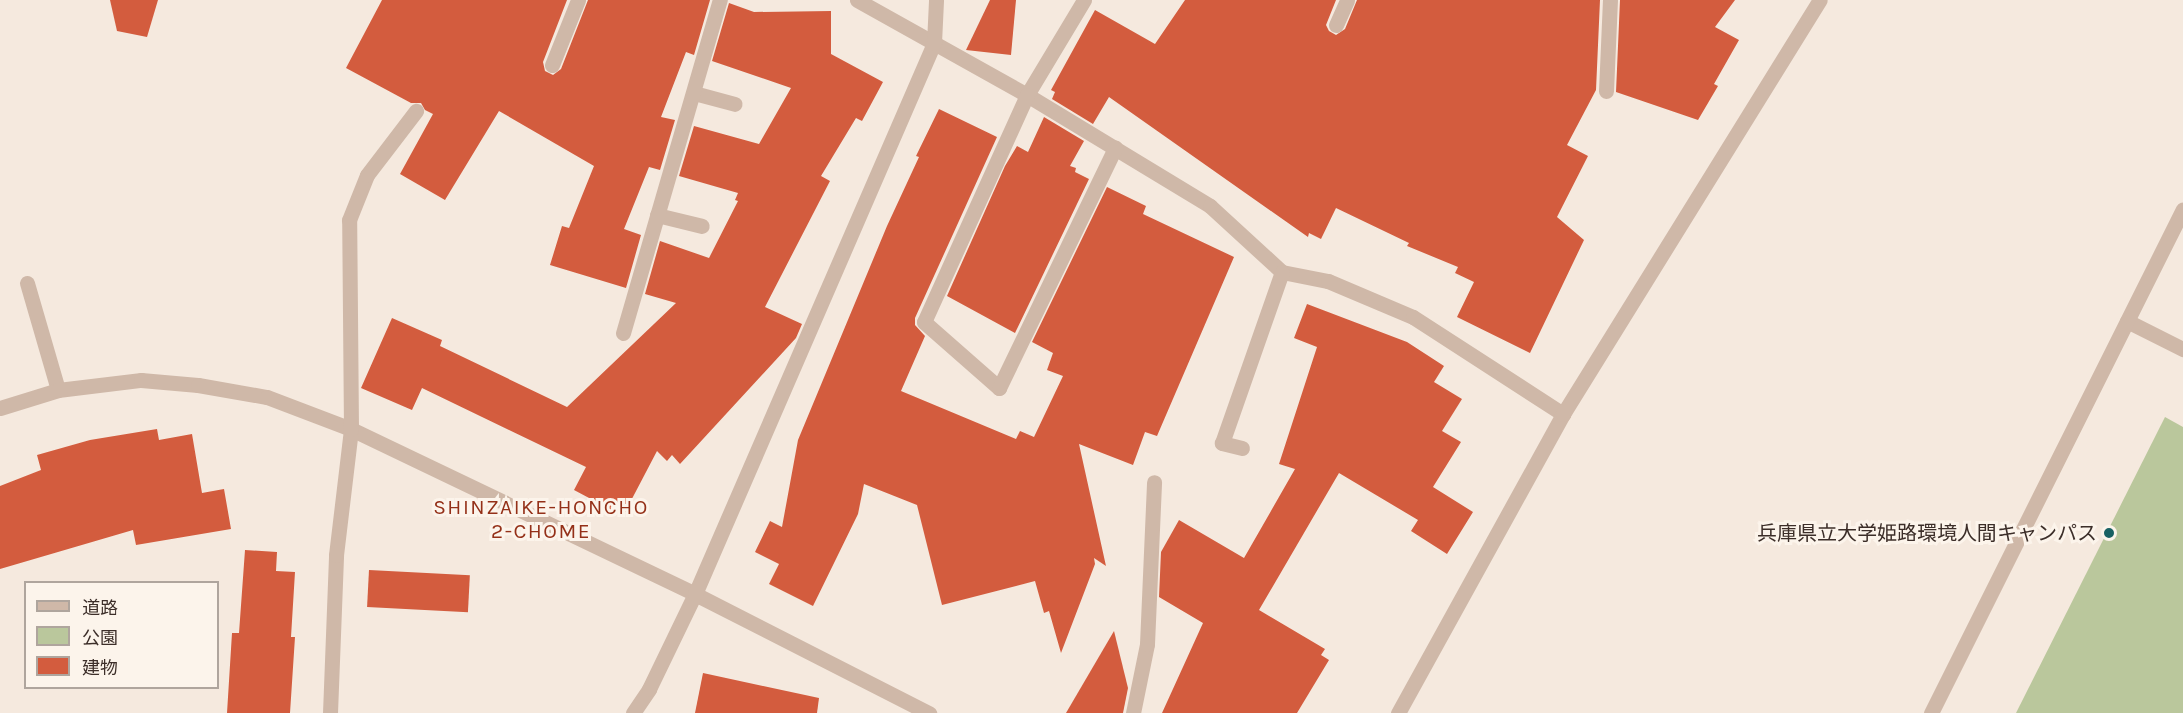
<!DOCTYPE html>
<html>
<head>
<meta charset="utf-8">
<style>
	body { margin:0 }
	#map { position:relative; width:2183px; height:713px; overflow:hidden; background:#f5e9de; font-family:Karla,"Noto Sans JP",sans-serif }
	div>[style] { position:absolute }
	.green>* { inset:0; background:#bac79c }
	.building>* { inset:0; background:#d35c3e; transform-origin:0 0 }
	.minor>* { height:15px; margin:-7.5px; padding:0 7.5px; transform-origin:7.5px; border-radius:7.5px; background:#cfb8a8 }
	.dots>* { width:16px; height:16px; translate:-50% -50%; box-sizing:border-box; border:3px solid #fcf4eb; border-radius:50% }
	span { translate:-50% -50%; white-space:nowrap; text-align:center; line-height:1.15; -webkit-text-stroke:6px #fcf4eb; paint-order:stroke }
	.poi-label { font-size:20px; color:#3c2e29 }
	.right { translate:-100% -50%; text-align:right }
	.neighbourhood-label { font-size:21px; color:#943018; letter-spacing:1.5px }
	.legend { position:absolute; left:24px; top:581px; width:195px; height:108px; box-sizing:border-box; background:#fcf4eb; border:2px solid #afa59d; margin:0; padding:8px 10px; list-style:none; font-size:18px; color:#3c2e29 }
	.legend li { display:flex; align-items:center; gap:12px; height:30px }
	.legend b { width:30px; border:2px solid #afa59d }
</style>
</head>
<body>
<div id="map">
	<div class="green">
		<i style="clip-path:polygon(2165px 417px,2183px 427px,2183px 713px,2016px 713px)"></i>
	</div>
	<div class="building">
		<i style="clip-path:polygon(110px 0,158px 0,147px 37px,117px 31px)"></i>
		<i style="clip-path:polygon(382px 0,567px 0,543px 62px,545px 71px,553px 75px,561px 69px,588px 0,710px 0,694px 55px,686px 52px,661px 117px,675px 120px,660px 170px,649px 167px,624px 229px,641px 235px,626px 288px,550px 265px,562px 226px,569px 228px,594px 166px,499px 111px,445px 200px,400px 174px,433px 114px,425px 110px,421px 103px,411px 103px,346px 68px)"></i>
		<i style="clip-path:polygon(990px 0,1016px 0,1011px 55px,966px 50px)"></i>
		<i style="clip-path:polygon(1185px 0,1336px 0,1326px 25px,1329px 31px,1336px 35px,1345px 29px,1357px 0,1600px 0,1596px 90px,1567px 145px,1588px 156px,1557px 217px,1584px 240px,1530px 353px,1457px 317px,1474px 282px,1455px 273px,1458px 267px,1407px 246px,1409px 243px,1336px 208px,1321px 239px,1309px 233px,1308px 237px,1109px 97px,1093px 124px,1052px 99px,1055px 92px,1051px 90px,1095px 10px,1155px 44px)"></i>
		<i style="clip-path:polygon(1620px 0,1735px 0,1715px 27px,1739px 40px,1714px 84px,1718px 86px,1698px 120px,1616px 92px)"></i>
		<i style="clip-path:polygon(729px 3px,754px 12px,831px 11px,831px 54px,883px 82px,862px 121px,856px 118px,821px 176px,830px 181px,765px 307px,802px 324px,796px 338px,680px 464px,672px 455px,667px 461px,657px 451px,623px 516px,574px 490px,586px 467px,422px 388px,412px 410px,361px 388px,392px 318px,442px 340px,440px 346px,567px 407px,676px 303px,645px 294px,660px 241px,709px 258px,738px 201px,735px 200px,738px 193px,679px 176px,694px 126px,759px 144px,791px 88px,712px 61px)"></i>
		<i style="clip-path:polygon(939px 109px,997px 137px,915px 318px,915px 325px,925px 336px,901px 391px,1016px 439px,1020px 431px,1034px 437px,1063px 376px,1047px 370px,1053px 353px,1032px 342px,1107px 187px,1146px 206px,1143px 214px,1234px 257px,1157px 436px,1145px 432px,1133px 465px,1079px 444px,1106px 566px,1094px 558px,1095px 564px,1061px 653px,1049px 611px,1044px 613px,1035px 581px,942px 605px,917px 505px,864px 484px,858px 514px,813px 606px,769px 584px,779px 564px,755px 552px,770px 521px,782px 527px,798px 440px,887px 226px,919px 157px,916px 156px)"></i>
		<i style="clip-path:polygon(1044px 117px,1084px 141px,1070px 166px,1076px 168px,1075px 172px,1089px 179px,1015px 333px,947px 296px,1005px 166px,1017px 146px,1028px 152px)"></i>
		<i style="clip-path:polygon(1307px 304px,1407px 342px,1444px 366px,1434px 382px,1462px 399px,1442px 431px,1461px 442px,1433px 487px,1473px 512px,1447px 554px,1411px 531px,1418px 520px,1339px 473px,1259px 610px,1325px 649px,1321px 655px,1329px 660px,1297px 713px,1162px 713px,1203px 623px,1159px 597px,1161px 552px,1179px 520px,1244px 558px,1295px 469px,1279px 464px,1317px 347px,1294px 338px)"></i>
		<i style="clip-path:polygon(157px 429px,159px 440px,192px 434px,202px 493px,224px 489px,231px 529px,136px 545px,133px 530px,0 569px,0 486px,41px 470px,37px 455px,90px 440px)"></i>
		<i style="clip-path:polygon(245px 550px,277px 552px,276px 571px,295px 572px,291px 637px,295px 637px,290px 713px,227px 713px,232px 633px,239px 633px)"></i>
		<i style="left:369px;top:570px;width:101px;height:37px;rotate:3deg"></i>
		<i style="clip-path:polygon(1114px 631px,1128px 688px,1123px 713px,1066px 713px)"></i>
		<i style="clip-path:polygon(703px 673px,819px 698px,817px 713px,695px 713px)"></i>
	</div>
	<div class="minor">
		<i style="left:857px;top:0;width:195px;rotate:29.2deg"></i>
		<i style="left:1027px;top:95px;width:214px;rotate:31.2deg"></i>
		<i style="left:1210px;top:206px;width:98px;rotate:42.5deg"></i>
		<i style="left:1282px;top:272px;width:47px;rotate:11.1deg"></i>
		<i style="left:1328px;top:281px;width:92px;rotate:23deg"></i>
		<i style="left:1413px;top:317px;width:179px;rotate:32.9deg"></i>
		<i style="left:1084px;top:0;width:111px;rotate:121deg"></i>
		<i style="left:1027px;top:95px;width:249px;rotate:114.4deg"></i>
		<i style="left:924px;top:322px;width:100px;rotate:41.3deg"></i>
		<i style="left:999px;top:388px;width:267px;rotate:-64.2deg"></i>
		<i style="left:1336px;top:25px;width:27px;rotate:-66deg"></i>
		<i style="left:552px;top:65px;width:70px;rotate:-68.2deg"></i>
		<i style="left:1606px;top:91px;width:91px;rotate:-87.5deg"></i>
		<i style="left:694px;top:93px;width:42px;rotate:15deg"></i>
		<i style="left:657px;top:215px;width:46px;rotate:13.7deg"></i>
		<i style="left:27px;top:283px;width:111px;rotate:73.8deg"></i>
		<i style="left:2127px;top:321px;width:63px;rotate:26.6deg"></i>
		<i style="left:623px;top:333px;width:347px;rotate:-73.8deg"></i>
		<i style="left:0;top:408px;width:61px;rotate:-17.2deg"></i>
		<i style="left:58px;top:390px;width:84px;rotate:-6.9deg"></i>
		<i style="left:141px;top:380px;width:57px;rotate:5deg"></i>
		<i style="left:198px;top:385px;width:70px;rotate:9.9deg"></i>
		<i style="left:267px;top:397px;width:90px;rotate:20.9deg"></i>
		<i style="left:351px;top:429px;width:382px;rotate:25.6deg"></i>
		<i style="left:695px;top:594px;width:263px;rotate:27deg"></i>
		<i style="left:1242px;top:448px;width:21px;rotate:-166deg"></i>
		<i style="left:1222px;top:443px;width:181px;rotate:-70.7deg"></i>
		<i style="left:330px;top:713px;width:158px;rotate:-87.8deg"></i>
		<i style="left:336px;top:555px;width:127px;rotate:-83.2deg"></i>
		<i style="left:351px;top:429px;width:209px;rotate:-90.5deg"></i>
		<i style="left:349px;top:220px;width:48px;rotate:-68.2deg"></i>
		<i style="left:367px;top:175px;width:81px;rotate:-52.6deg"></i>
		<i style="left:633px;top:713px;width:29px;rotate:-56deg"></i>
		<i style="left:649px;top:689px;width:106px;rotate:-64.2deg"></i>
		<i style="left:695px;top:594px;width:601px;rotate:-66.55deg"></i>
		<i style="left:934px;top:43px;width:43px;rotate:-87.3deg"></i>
		<i style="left:1133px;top:713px;width:70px;rotate:-78.5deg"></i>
		<i style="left:1147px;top:644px;width:162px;rotate:-87.5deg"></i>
		<i style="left:1398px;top:713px;width:342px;rotate:-61.1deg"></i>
		<i style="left:1563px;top:414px;width:487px;rotate:-58.2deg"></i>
		<i style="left:1931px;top:713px;width:563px;rotate:-63.43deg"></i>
	</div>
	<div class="dots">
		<i style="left:2109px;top:533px;background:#196163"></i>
	</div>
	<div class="poi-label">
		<span class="right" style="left:2097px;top:533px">兵庫県立大学姫路環境人間キャンパス</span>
	</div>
	<div class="neighbourhood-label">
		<span style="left:541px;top:519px">SHINZAIKE-HONCHO<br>2-CHOME</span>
	</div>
	<ul class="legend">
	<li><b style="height:8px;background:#cfb8a8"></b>道路</li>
	<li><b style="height:16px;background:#bac79c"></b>公園</li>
	<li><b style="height:16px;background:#d35c3e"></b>建物</li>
	</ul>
</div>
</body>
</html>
